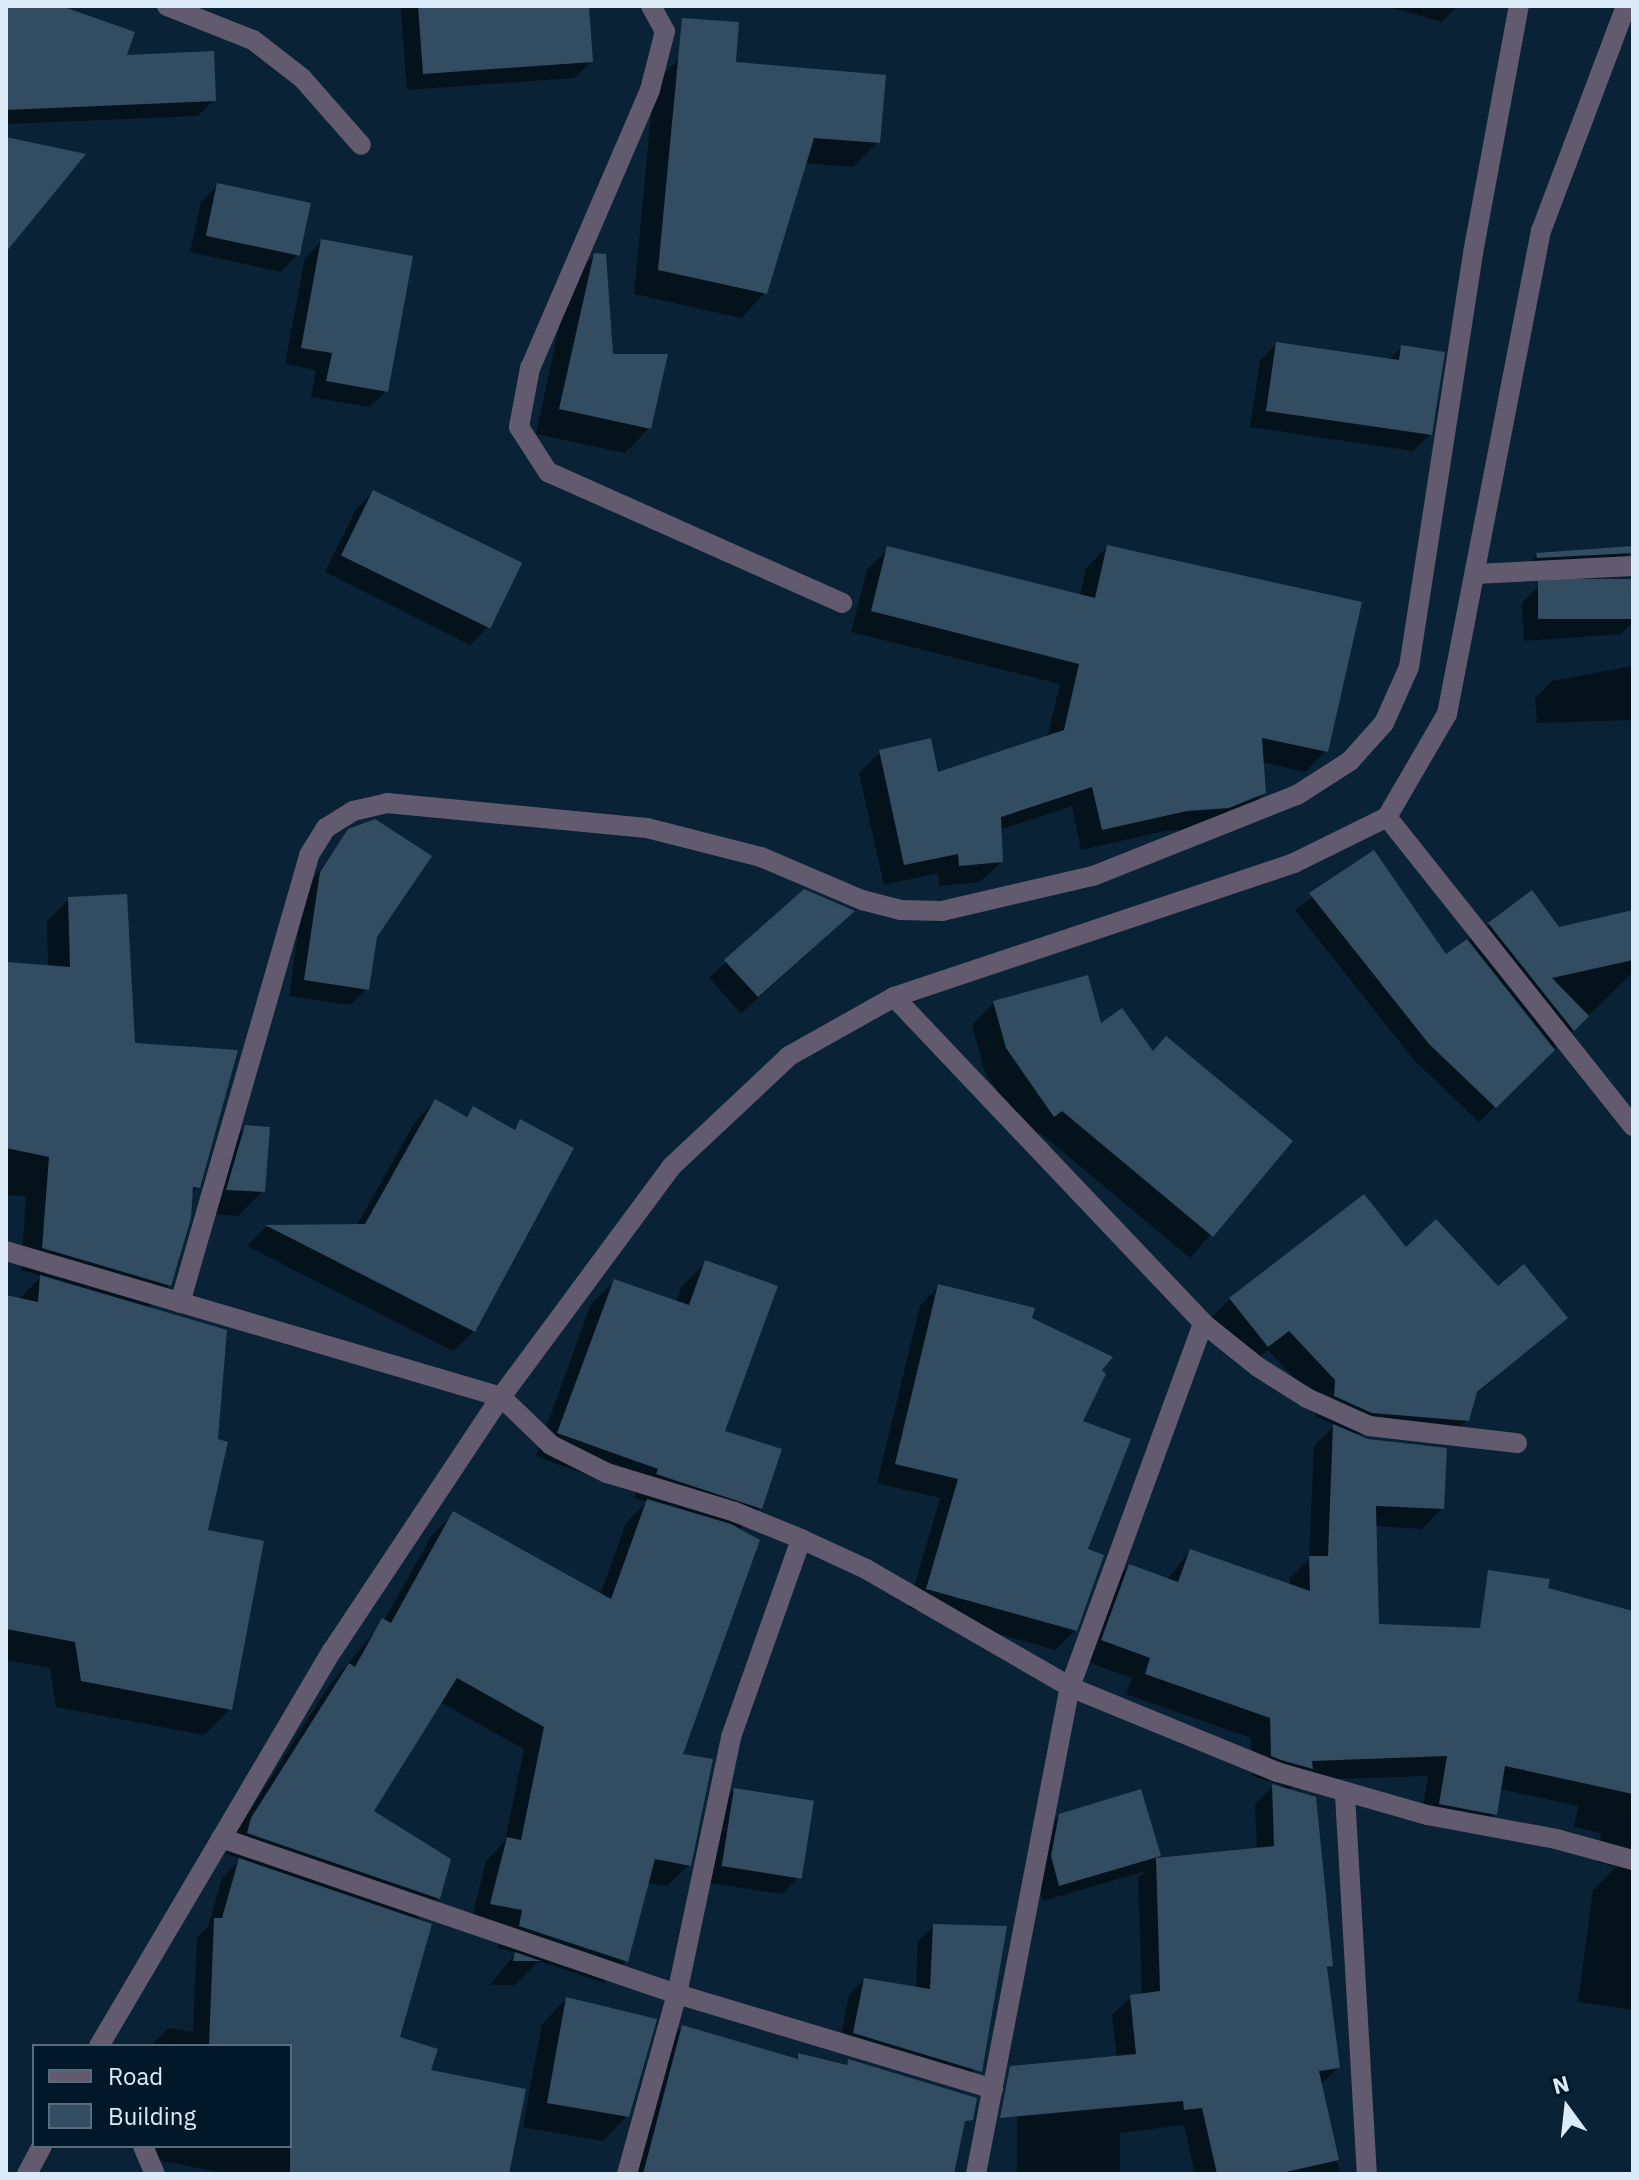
<!DOCTYPE html>
<html>
<head>
<meta charset="utf-8">
<style>
	body { margin:0 }
	#map { position:relative; width:1639px; height:2180px; overflow:hidden; background:#092235; font-family:"IBM Plex Sans",sans-serif }
	div>[style] { position:absolute }
	.shadow>* { inset:0; background:#0007; transform-origin:0 0 }
	.building>* { inset:0; background:#324c62; transform-origin:0 0 }
	.minor>* { height:20px; margin:-10px; padding:0 10px; transform-origin:10px; border-radius:10px; background:#625a6e }
	.tertiary>* { height:20px; margin:-10px; padding:0 10px; transform-origin:10px; border-radius:10px; background:#625a6e }
	span { translate:-50% -50%; white-space:nowrap; text-align:center; line-height:1.15; -webkit-text-stroke:7px #01182b; paint-order:stroke }
	.frame { position:absolute; inset:0; border:8px solid #dcebf8; pointer-events:none }
	.legend { position:absolute; left:32px; top:2044px; width:260px; height:104px; box-sizing:border-box; background:#01182b; border:2px solid #596c7d; margin:0; padding:10px 14px; list-style:none; font-size:24px; color:#dcebf8 }
	.legend li { display:flex; align-items:center; gap:16px; height:40px }
	.legend b { width:40px; border:2px solid #596c7d }
	.north { position:absolute; left:1527px; top:2068px; width:80px; height:80px; -webkit-text-stroke:6px #01182b; paint-order:stroke; rotate:345deg; font-size:22px; font-weight:700; line-height:32px; text-align:center; color:#dcebf8 }
	.north::after { content:''; display:block; margin:auto; width:28px; height:36px; background:#dcebf8; clip-path:polygon(50% 0,100% 100%,50% 72%,0 100%) }
</style>
</head>
<body>
<div id="map">
	<div class="shadow">
		<i style="clip-path:polygon(6px 6px,55px 6px,133px 34px,127px 57px,214px 100px,198px 116px,6px 124px)"></i>
		<i style="clip-path:polygon(405px 6px,587px 6px,591px 62px,574px 78px,407px 90px,401px 10px)"></i>
		<i style="clip-path:polygon(1385px 6px,1458px 6px,1442px 22px)"></i>
		<i style="clip-path:polygon(679px 59px,878px 142px,853px 167px,804px 163px,765px 293px,741px 318px,634px 294px,654px 83px)"></i>
		<i style="clip-path:polygon(218px 185px,297px 255px,281px 272px,190px 252px,201px 202px)"></i>
		<i style="clip-path:polygon(322px 241px,386px 391px,370px 407px,311px 397px,316px 370px,285px 364px,305px 258px)"></i>
		<i style="clip-path:polygon(594px 256px,611px 356px,649px 428px,625px 453px,536px 434px,569px 281px)"></i>
		<i style="clip-path:polygon(1276px 344px,1389px 360px,1401px 348px,1430px 435px,1413px 451px,1250px 427px,1260px 361px)"></i>
		<i style="clip-path:polygon(373px 492px,519px 565px,487px 628px,470px 645px,325px 572px,356px 509px)"></i>
		<i style="clip-path:polygon(1107px 547px,1326px 751px,1305px 772px,1262px 762px,1264px 793px,1243px 814px,1206px 828px,1165px 831px,1081px 850px,1072px 806px,999px 830px,1001px 862px,980px 882px,939px 886px,938px 873px,884px 885px,859px 773px,880px 752px,937px 775px,1047px 738px,1060px 684px,851px 632px,867px 570px,888px 549px,1080px 596px,1086px 568px)"></i>
		<i style="clip-path:polygon(1633px 548px,1617px 570px,1520px 572px,1537px 555px)"></i>
		<i style="clip-path:polygon(1633px 580px,1633px 622px,1621px 634px,1524px 641px,1522px 603px,1539px 586px)"></i>
		<i style="clip-path:polygon(1633px 666px,1633px 720px,1537px 723px,1535px 699px,1552px 681px)"></i>
		<i style="clip-path:polygon(349px 831px,375px 937px,367px 989px,350px 1005px,289px 996px,304px 891px)"></i>
		<i style="clip-path:polygon(1374px 853px,1446px 957px,1489px 925px,1558px 929px,1633px 912px,1633px 972px,1479px 1122px,1414px 1060px,1295px 910px)"></i>
		<i style="left:804px;top:892px;width:48px;height:128px;rotate:48deg"></i>
		<i style="clip-path:polygon(69px 899px,198px 1187px,191px 1194px,170px 1285px,147px 1308px,205px 1532px,230px 1709px,204px 1735px,56px 1707px,50px 1668px,6px 1660px,6px 1297px,18px 1300px,42px 1276px,21px 1270px,26px 1196px,6px 1195px,6px 964px,48px 967px,47px 921px)"></i>
		<i style="clip-path:polygon(994px 1003px,1100px 1026px,1152px 1053px,1290px 1142px,1190px 1258px,1039px 1132px,1031px 1138px,985px 1073px,972px 1025px)"></i>
		<i style="clip-path:polygon(435px 1101px,464px 1118px,474px 1109px,512px 1131px,521px 1122px,474px 1331px,453px 1351px,247px 1246px,266px 1227px,356px 1227px,415px 1122px)"></i>
		<i style="clip-path:polygon(246px 1127px,263px 1191px,238px 1216px,203px 1213px,221px 1152px)"></i>
		<i style="clip-path:polygon(1406px 1249px,1566px 1318px,1474px 1396px,1467px 1420px,1447px 1440px,1351px 1433px,1442px 1508px,1422px 1529px,1375px 1526px,1377px 1626px,1500px 1630px,1633px 1613px,1633px 2010px,1578px 2002px,1593px 1890px,1616px 1867px,1597px 1862px,1601px 1833px,1574px 1827px,1578px 1806px,1500px 1789px,1495px 1814px,1475px 1834px,1420px 1824px,1428px 1776px,1299px 1780px,1288px 1791px,1331px 1966px,1325px 1971px,1338px 2068px,1320px 2085px,1340px 2174px,1195px 2174px,1184px 2125px,1120px 2133px,1120px 2174px,1017px 2174px,1017px 2084px,1117px 2058px,1112px 2015px,1131px 1997px,1142px 1995px,1138px 1878px,1146px 1871px,1043px 1901px,1035px 1874px,1043px 1833px,1060px 1816px,1159px 1855px,1154px 1860px,1257px 1850px,1255px 1804px,1273px 1786px,1285px 1786px,1252px 1776px,1251px 1738px,1126px 1694px,1132px 1678px,1082px 1660px,1109px 1586px,1129px 1566px,1167px 1580px,1190px 1551px,1290px 1586px,1290px 1578px,1309px 1559px,1314px 1446px,1335px 1425px,1315px 1416px,1316px 1401px,1268px 1350px,1247px 1366px,1210px 1319px,1230px 1299px)"></i>
		<i style="clip-path:polygon(705px 1263px,723px 1432px,760px 1508px,738px 1531px,758px 1540px,681px 1755px,689px 1865px,667px 1886px,647px 1883px,626px 1961px,604px 1983px,539px 1961px,515px 1985px,490px 1985px,516px 1953px,498px 1948px,501px 1931px,470px 1925px,486px 1861px,505px 1841px,524px 1749px,440px 1702px,371px 1812px,438px 1898px,416px 1920px,397px 2038px,507px 2174px,229px 2174px,147px 2158px,149px 2146px,290px 2146px,290px 2046px,150px 2046px,169px 2028px,193px 2032px,197px 1938px,208px 1927px,222px 1878px,241px 1859px,226px 1854px,229px 1844px,328px 1687px,384px 1621px,432px 1535px,453px 1514px,600px 1595px,626px 1523px,647px 1502px,634px 1498px,636px 1493px,536px 1456px,591px 1304px,615px 1281px,676px 1303px,682px 1286px)"></i>
		<i style="clip-path:polygon(939px 1286px,1030px 1319px,1100px 1370px,1080px 1422px,1086px 1550px,1075px 1630px,1055px 1650px,908px 1608px,940px 1498px,877px 1483px,920px 1306px)"></i>
		<i style="clip-path:polygon(734px 1790px,799px 1877px,782px 1894px,702px 1882px,717px 1807px)"></i>
		<i style="clip-path:polygon(934px 1926px,974px 2069px,959px 2084px,839px 2048px,849px 1995px,864px 1980px,916px 1989px,918px 1941px)"></i>
		<i style="clip-path:polygon(566px 1999px,627px 2116px,603px 2141px,523px 2127px,542px 2024px)"></i>
		<i style="clip-path:polygon(682px 2027px,794px 2060px,798px 2055px,844px 2066px,849px 2061px,952px 2174px,629px 2174px,664px 2046px)"></i>
	</div>
	<div class="building">
		<i style="clip-path:polygon(6px 6px,61px 6px,135px 32px,127px 55px,214px 51px,216px 101px,6px 110px)"></i>
		<i style="clip-path:polygon(418px 6px,589px 6px,593px 62px,423px 74px)"></i>
		<i style="clip-path:polygon(682px 18px,739px 22px,736px 62px,886px 75px,880px 143px,814px 138px,767px 294px,658px 270px)"></i>
		<i style="clip-path:polygon(6px 137px,86px 154px,6px 252px)"></i>
		<i style="left:217px;top:183px;width:96px;height:54px;rotate:12deg"></i>
		<i style="clip-path:polygon(321px 239px,413px 256px,388px 392px,326px 381px,332px 353px,301px 348px)"></i>
		<i style="clip-path:polygon(594px 253px,606px 254px,613px 354px,668px 354px,651px 429px,559px 409px)"></i>
		<i style="clip-path:polygon(1276px 342px,1399px 360px,1401px 345px,1445px 352px,1432px 435px,1266px 411px)"></i>
		<i style="left:373px;top:490px;width:166px;height:73px;rotate:26deg"></i>
		<i style="clip-path:polygon(1107px 545px,1362px 602px,1328px 752px,1262px 738px,1266px 793px,1229px 808px,1187px 811px,1102px 830px,1092px 787px,1001px 817px,1003px 862px,959px 866px,958px 854px,904px 865px,879px 750px,931px 738px,938px 772px,1064px 730px,1079px 664px,871px 611px,887px 546px,1095px 598px)"></i>
		<i style="clip-path:polygon(1633px 546px,1633px 553px,1537px 558px,1536px 553px)"></i>
		<i style="left:1633px;top:579px;width:40px;height:95px;rotate:90deg"></i>
		<i style="clip-path:polygon(375px 819px,432px 856px,377px 937px,369px 990px,304px 980px,320px 872px,348px 829px)"></i>
		<i style="clip-path:polygon(1374px 850px,1446px 954px,1467px 939px,1555px 1050px,1496px 1108px,1429px 1044px,1309px 893px)"></i>
		<i style="clip-path:polygon(804px 889px,855px 911px,758px 997px,724px 960px)"></i>
		<i style="clip-path:polygon(1532px 890px,1559px 927px,1633px 910px,1633px 960px,1552px 978px,1589px 1016px,1574px 1031px,1488px 923px)"></i>
		<i style="clip-path:polygon(127px 894px,135px 1043px,238px 1050px,200px 1188px,193px 1187px,191px 1218px,171px 1286px,42px 1248px,49px 1157px,6px 1148px,6px 962px,70px 967px,68px 897px)"></i>
		<i style="clip-path:polygon(1088px 975px,1101px 1023px,1122px 1008px,1153px 1051px,1166px 1036px,1293px 1141px,1213px 1237px,1062px 1111px,1054px 1117px,1006px 1048px,993px 1001px)"></i>
		<i style="clip-path:polygon(435px 1099px,467px 1117px,473px 1106px,515px 1130px,520px 1119px,574px 1148px,475px 1332px,265px 1225px,365px 1224px)"></i>
		<i style="clip-path:polygon(245px 1125px,270px 1127px,265px 1192px,226px 1190px)"></i>
		<i style="clip-path:polygon(1364px 1194px,1406px 1247px,1436px 1219px,1498px 1286px,1524px 1264px,1568px 1318px,1477px 1392px,1469px 1421px,1372px 1413px,1334px 1396px,1335px 1380px,1289px 1331px,1268px 1347px,1229px 1298px)"></i>
		<i style="clip-path:polygon(705px 1260px,778px 1286px,725px 1431px,782px 1449px,762px 1509px,656px 1474px,658px 1469px,557px 1433px,614px 1279px,689px 1305px)"></i>
		<i style="clip-path:polygon(40px 1275px,227px 1330px,218px 1439px,228px 1442px,208px 1530px,264px 1541px,232px 1710px,81px 1681px,75px 1642px,6px 1629px,6px 1295px,38px 1302px)"></i>
		<i style="clip-path:polygon(938px 1284px,1035px 1308px,1032px 1318px,1113px 1357px,1102px 1370px,1106px 1374px,1083px 1421px,1131px 1439px,1088px 1549px,1104px 1555px,1077px 1631px,926px 1589px,958px 1479px,895px 1464px)"></i>
		<i style="clip-path:polygon(1333px 1424px,1368px 1439px,1447px 1448px,1444px 1509px,1376px 1506px,1379px 1624px,1480px 1628px,1488px 1570px,1550px 1579px,1548px 1588px,1633px 1611px,1633px 1794px,1505px 1766px,1497px 1815px,1439px 1804px,1447px 1756px,1312px 1761px,1313px 1769px,1281px 1760px,1271px 1756px,1270px 1718px,1145px 1674px,1150px 1658px,1101px 1640px,1129px 1564px,1178px 1582px,1190px 1549px,1310px 1591px,1309px 1556px,1328px 1556px)"></i>
		<i style="clip-path:polygon(647px 1499px,731px 1524px,760px 1540px,683px 1754px,713px 1759px,691px 1866px,655px 1859px,628px 1962px,519px 1926px,522px 1910px,490px 1904px,507px 1837px,521px 1840px,544px 1727px,457px 1678px,374px 1811px,451px 1859px,440px 1899px,247px 1833px,251px 1818px,349px 1663px,355px 1667px,382px 1618px,391px 1623px,453px 1511px,611px 1599px)"></i>
		<i style="clip-path:polygon(1272px 1784px,1316px 1797px,1333px 1966px,1327px 1967px,1340px 2068px,1319px 2071px,1339px 2160px,1277px 2174px,1217px 2174px,1202px 2108px,1184px 2110px,1183px 2101px,1000px 2118px,1010px 2066px,1136px 2054px,1130px 1995px,1160px 1991px,1156px 1858px,1274px 1846px)"></i>
		<i style="left:734px;top:1788px;width:81px;height:79px;rotate:9deg"></i>
		<i style="clip-path:polygon(1141px 1789px,1161px 1856px,1059px 1886px,1051px 1856px,1059px 1814px)"></i>
		<i style="clip-path:polygon(239px 1858px,432px 1924px,400px 2037px,438px 2049px,431px 2070px,526px 2089px,509px 2174px,290px 2174px,290px 2046px,209px 2046px,214px 1918px,222px 1918px)"></i>
		<i style="clip-path:polygon(933px 1924px,1007px 1926px,982px 2072px,853px 2033px,864px 1978px,930px 1989px)"></i>
		<i style="clip-path:polygon(515px 1952px,541px 1961px,513px 1961px)"></i>
		<i style="clip-path:polygon(566px 1997px,657px 2019px,629px 2117px,547px 2103px)"></i>
		<i style="clip-path:polygon(682px 2025px,798px 2059px,798px 2053px,847px 2065px,848px 2059px,977px 2098px,973px 2120px,965px 2121px,954px 2174px,643px 2174px)"></i>
	</div>
	<div class="minor">
		<i style="left:167px;top:6px;width:92px;rotate:21.6deg"></i>
		<i style="left:253px;top:40px;width:62px;rotate:37.8deg"></i>
		<i style="left:302px;top:78px;width:89px;rotate:48.6deg"></i>
		<i style="left:651px;top:6px;width:29px;rotate:61deg"></i>
		<i style="left:665px;top:31px;width:61px;rotate:104.3deg"></i>
		<i style="left:650px;top:90px;width:303px;rotate:113.3deg"></i>
		<i style="left:530px;top:368px;width:60px;rotate:100.6deg"></i>
		<i style="left:519px;top:427px;width:54px;rotate:57.2deg"></i>
		<i style="left:548px;top:472px;width:322px;rotate:24deg"></i>
		<i style="left:1475px;top:574px;width:158px;rotate:-2.9deg"></i>
		<i style="left:1387px;top:817px;width:395px;rotate:51.5deg"></i>
		<i style="left:894px;top:997px;width:449px;rotate:46.5deg"></i>
		<i style="left:1203px;top:1323px;width:70px;rotate:38.7deg"></i>
		<i style="left:1258px;top:1367px;width:58px;rotate:32.3deg"></i>
		<i style="left:1307px;top:1398px;width:68px;rotate:24.3deg"></i>
		<i style="left:1369px;top:1426px;width:149px;rotate:6.6deg"></i>
		<i style="left:6px;top:1251px;width:516px;rotate:16.43deg"></i>
		<i style="left:501px;top:1397px;width:69px;rotate:43.8deg"></i>
		<i style="left:551px;top:1445px;width:63px;rotate:26.6deg"></i>
		<i style="left:607px;top:1473px;width:134px;rotate:16.9deg"></i>
		<i style="left:735px;top:1512px;width:71px;rotate:22.2deg"></i>
		<i style="left:801px;top:1539px;width:72px;rotate:24.8deg"></i>
		<i style="left:866px;top:1569px;width:236px;rotate:30deg"></i>
		<i style="left:1070px;top:1687px;width:224px;rotate:22.3deg"></i>
		<i style="left:1277px;top:1772px;width:156px;rotate:16deg"></i>
		<i style="left:1427px;top:1815px;width:131px;rotate:10.5deg"></i>
		<i style="left:1556px;top:1839px;width:80px;rotate:15.3deg"></i>
		<i style="left:180px;top:1303px;width:466px;rotate:-73.9deg"></i>
		<i style="left:309px;top:855px;width:32px;rotate:-58deg"></i>
		<i style="left:326px;top:828px;width:32px;rotate:-32deg"></i>
		<i style="left:353px;top:811px;width:35px;rotate:-13deg"></i>
		<i style="left:387px;top:803px;width:261px;rotate:5.5deg"></i>
		<i style="left:647px;top:828px;width:118px;rotate:14.3deg"></i>
		<i style="left:761px;top:857px;width:110px;rotate:23.1deg"></i>
		<i style="left:862px;top:900px;width:40px;rotate:14.4deg"></i>
		<i style="left:901px;top:910px;width:41px;rotate:1.4deg"></i>
		<i style="left:942px;top:911px;width:155px;rotate:-13.1deg"></i>
		<i style="left:1093px;top:876px;width:219px;rotate:-21.7deg"></i>
		<i style="left:1297px;top:795px;width:63px;rotate:-32.7deg"></i>
		<i style="left:1350px;top:761px;width:51px;rotate:-48.2deg"></i>
		<i style="left:1384px;top:723px;width:61px;rotate:-65.9deg"></i>
		<i style="left:1409px;top:667px;width:419px;rotate:-81.2deg"></i>
		<i style="left:1473px;top:253px;width:251px;rotate:-79.5deg"></i>
		<i style="left:1345px;top:1795px;width:380px;rotate:86.7deg"></i>
		<i style="left:221px;top:1838px;width:482px;rotate:18.9deg"></i>
		<i style="left:677px;top:1994px;width:330px;rotate:16.7deg"></i>
		<i style="left:143px;top:2146px;width:30px;rotate:67deg"></i>
		<i style="left:627px;top:2174px;width:187px;rotate:-74.5deg"></i>
		<i style="left:677px;top:1994px;width:263px;rotate:-78.1deg"></i>
		<i style="left:731px;top:1737px;width:210px;rotate:-70.5deg"></i>
		<i style="left:976px;top:2174px;width:496px;rotate:-79.1deg"></i>
		<i style="left:1070px;top:1687px;width:388px;rotate:-69.9deg"></i>
	</div>
	<div class="tertiary">
		<i style="left:99px;top:2046px;width:459px;rotate:-59.5deg"></i>
		<i style="left:332px;top:1651px;width:305px;rotate:-56.4deg"></i>
		<i style="left:501px;top:1397px;width:286px;rotate:-53.5deg"></i>
		<i style="left:671px;top:1167px;width:162px;rotate:-43.2deg"></i>
		<i style="left:789px;top:1056px;width:120px;rotate:-29.3deg"></i>
		<i style="left:894px;top:997px;width:422px;rotate:-18.5deg"></i>
		<i style="left:1294px;top:863px;width:104px;rotate:-26.3deg"></i>
		<i style="left:1387px;top:817px;width:119px;rotate:-59.8deg"></i>
		<i style="left:1447px;top:714px;width:492px;rotate:-79deg"></i>
		<i style="left:1541px;top:231px;width:241px;rotate:-69.3deg"></i>
		<i style="left:27px;top:2174px;width:32px;rotate:-62deg"></i>
	</div>
	<div class="frame"></div>
	<ul class="legend">
	<li><b style="height:10px;background:#625a6e"></b>Road</li>
	<li><b style="height:22px;background:#324c62"></b>Building</li>
	</ul>
	<div class="north">N</div>
</div>
</body>
</html>
